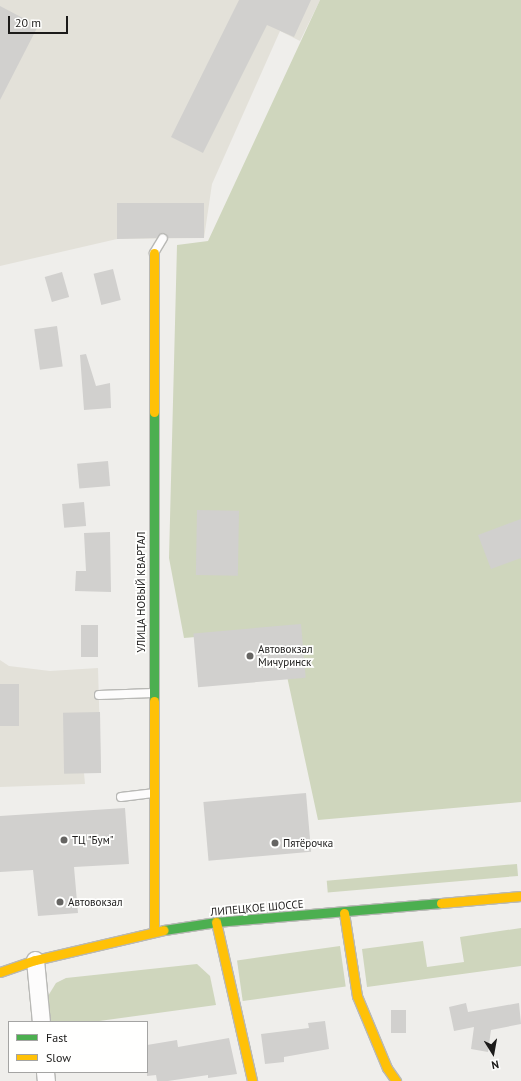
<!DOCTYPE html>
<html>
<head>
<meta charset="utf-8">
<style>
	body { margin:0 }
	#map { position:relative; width:521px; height:1081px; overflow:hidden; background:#efeeeb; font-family:"PT Sans",sans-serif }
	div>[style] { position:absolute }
	.built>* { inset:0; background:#e3e1d9 }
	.green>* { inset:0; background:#cfd6bd; transform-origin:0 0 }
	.building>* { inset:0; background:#d1d0ce; transform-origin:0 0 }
	.roads { filter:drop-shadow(1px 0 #b8b8b5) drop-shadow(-1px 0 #b8b8b5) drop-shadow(0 1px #b8b8b5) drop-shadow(0 -1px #b8b8b5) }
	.lane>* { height:8px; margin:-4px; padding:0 4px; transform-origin:4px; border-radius:4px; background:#fdfcfc }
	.street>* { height:17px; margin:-8.5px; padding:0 8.5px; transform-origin:8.5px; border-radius:8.5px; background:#fdfcfc }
	.fast>* { height:9px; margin:-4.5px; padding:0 4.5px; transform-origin:4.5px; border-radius:4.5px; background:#4caf50 }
	.slow>* { height:9px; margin:-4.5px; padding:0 4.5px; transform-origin:4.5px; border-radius:4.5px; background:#ffc107 }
	.dots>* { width:11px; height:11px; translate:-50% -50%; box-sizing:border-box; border:2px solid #fffffe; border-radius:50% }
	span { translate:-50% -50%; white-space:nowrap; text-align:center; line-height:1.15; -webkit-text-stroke:3.5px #fffffe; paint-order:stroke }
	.street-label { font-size:11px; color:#1c1b1a }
	.poi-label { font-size:11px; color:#1c1b1a }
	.left { translate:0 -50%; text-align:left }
	.legend { position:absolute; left:8px; top:1021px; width:140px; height:52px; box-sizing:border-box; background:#fffffe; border:1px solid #a4a4a3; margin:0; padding:5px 7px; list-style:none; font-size:12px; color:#1c1b1a }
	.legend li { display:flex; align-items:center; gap:8px; height:20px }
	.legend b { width:20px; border:1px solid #a4a4a3 }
	.north { position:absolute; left:473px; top:1033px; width:40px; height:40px; -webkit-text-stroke:3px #fffffe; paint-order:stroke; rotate:169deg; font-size:11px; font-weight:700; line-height:16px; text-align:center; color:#1c1b1a }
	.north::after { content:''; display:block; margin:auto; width:14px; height:18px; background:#1c1b1a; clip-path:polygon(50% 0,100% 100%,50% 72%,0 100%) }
	.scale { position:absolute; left:8px; top:16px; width:60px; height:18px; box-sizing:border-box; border:2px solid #1c1b1a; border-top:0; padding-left:5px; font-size:12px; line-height:14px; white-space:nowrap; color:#1c1b1a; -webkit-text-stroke:3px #fffffe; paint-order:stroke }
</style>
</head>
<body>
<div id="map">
	<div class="built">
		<i style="clip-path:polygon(0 0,320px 0,300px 41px,280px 31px,212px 184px,204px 238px,117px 239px,0 266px)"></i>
		<i style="clip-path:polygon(0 660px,9px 666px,50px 671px,98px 668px,101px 773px,84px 773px,85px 784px,0 787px)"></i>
	</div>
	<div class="green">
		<i style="clip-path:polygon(320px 0,521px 0,521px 802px,318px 820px,277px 630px,184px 638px,169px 558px,177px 245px,208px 241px)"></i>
		<i style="left:517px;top:864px;width:12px;height:191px;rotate:85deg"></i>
		<i style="clip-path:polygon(521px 928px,521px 966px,367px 987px,362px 949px,423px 941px,427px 967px,464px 962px,460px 937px)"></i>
		<i style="left:340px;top:946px;width:41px;height:104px;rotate:82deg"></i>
		<i style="clip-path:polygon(197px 964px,210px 976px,216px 1005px,92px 1022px,48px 1022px,48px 996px,56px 983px,66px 978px)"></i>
	</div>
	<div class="building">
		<i style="clip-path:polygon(239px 0,311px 0,294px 37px,267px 25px,203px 153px,171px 137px)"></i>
		<i style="clip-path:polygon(0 6px,38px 26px,0 100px)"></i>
		<i style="clip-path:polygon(117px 203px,204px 203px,204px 238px,168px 238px,163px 233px,156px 238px,117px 239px)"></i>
		<i style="left:113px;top:269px;width:32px;height:20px;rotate:76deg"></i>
		<i style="left:62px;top:272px;width:26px;height:18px;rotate:74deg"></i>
		<i style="left:57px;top:326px;width:41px;height:23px;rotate:82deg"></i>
		<i style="clip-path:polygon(86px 354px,96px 386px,110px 383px,111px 408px,84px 410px,80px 355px)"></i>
		<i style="left:108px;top:461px;width:25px;height:31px;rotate:85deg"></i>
		<i style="left:84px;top:502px;width:24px;height:22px;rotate:85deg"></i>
		<i style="left:197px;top:510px;width:42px;height:65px;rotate:1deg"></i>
		<i style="clip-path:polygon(521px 519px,521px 558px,491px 569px,478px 535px)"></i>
		<i style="clip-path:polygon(110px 532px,111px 592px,75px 591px,76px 571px,86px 571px,84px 533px)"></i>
		<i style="left:301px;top:624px;width:54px;height:108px;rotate:85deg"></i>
		<i style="left:81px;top:625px;width:17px;height:32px"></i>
		<i style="left:0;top:684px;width:19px;height:42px"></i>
		<i style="left:100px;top:712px;width:61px;height:37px;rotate:89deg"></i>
		<i style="left:306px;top:793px;width:59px;height:103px;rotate:85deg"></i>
		<i style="clip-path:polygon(125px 808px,129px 864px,74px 867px,78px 913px,38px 916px,33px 870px,0 872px,0 816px)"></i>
		<i style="clip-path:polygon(466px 1003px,468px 1012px,519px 1003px,521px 1024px,491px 1030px,488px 1052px,471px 1049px,474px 1027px,454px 1031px,449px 1007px)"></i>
		<i style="left:391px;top:1010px;width:15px;height:23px"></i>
		<i style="clip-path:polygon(325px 1021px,329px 1049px,284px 1057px,284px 1062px,265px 1064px,261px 1034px,309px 1028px,308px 1023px)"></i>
		<i style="clip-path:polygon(229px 1038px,237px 1074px,208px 1078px,208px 1075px,168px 1081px,157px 1081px,156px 1075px,147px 1076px,147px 1045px,177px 1040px,178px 1047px)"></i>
	</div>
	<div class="roads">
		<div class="lane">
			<i style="left:154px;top:253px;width:17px;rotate:-59deg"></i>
			<i style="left:99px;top:695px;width:54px;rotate:-2.1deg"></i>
			<i style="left:121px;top:797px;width:32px;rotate:-7deg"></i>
		</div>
		<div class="street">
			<i style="left:35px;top:960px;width:62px;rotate:84.5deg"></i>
			<i style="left:45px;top:1072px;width:9px;rotate:84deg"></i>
		</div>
		<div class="fast">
			<i style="left:154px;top:412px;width:289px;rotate:90deg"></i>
			<i style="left:164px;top:930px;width:53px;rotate:-8.7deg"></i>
			<i style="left:216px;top:922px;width:226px;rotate:-4.8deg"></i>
		</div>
		<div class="slow">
			<i style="left:154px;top:253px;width:159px;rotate:90deg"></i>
			<i style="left:154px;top:701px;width:230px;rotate:90deg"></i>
			<i style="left:441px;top:903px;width:80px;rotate:-5deg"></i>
			<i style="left:344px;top:913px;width:84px;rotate:81.1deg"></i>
			<i style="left:357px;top:996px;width:78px;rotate:67.4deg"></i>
			<i style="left:387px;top:1068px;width:16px;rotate:55deg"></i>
			<i style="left:216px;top:922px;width:163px;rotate:77.2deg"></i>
			<i style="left:0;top:972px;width:37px;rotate:-19deg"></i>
			<i style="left:35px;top:960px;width:132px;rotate:-13.1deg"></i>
		</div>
	</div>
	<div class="dots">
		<i style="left:250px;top:656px;background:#666563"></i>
		<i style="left:64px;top:840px;background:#666563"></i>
		<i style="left:275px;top:843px;background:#666563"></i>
		<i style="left:60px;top:902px;background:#666563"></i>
	</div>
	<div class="street-label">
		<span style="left:141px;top:592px;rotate:-90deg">УЛИЦА НОВЫЙ КВАРТАЛ</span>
		<span style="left:257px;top:908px;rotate:-5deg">ЛИПЕЦКОЕ ШОССЕ</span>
	</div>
	<div class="poi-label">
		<span class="left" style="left:258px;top:656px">Автовокзал<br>Мичуринск</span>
		<span class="left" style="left:72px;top:840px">ТЦ "Бум"</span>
		<span class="left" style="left:283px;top:843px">Пятёрочка</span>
		<span class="left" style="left:68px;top:902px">Автовокзал</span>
	</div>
	<ul class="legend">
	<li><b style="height:5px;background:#4caf50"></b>Fast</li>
	<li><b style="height:5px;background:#ffc107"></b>Slow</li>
	</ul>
	<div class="north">N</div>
	<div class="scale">20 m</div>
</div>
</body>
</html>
